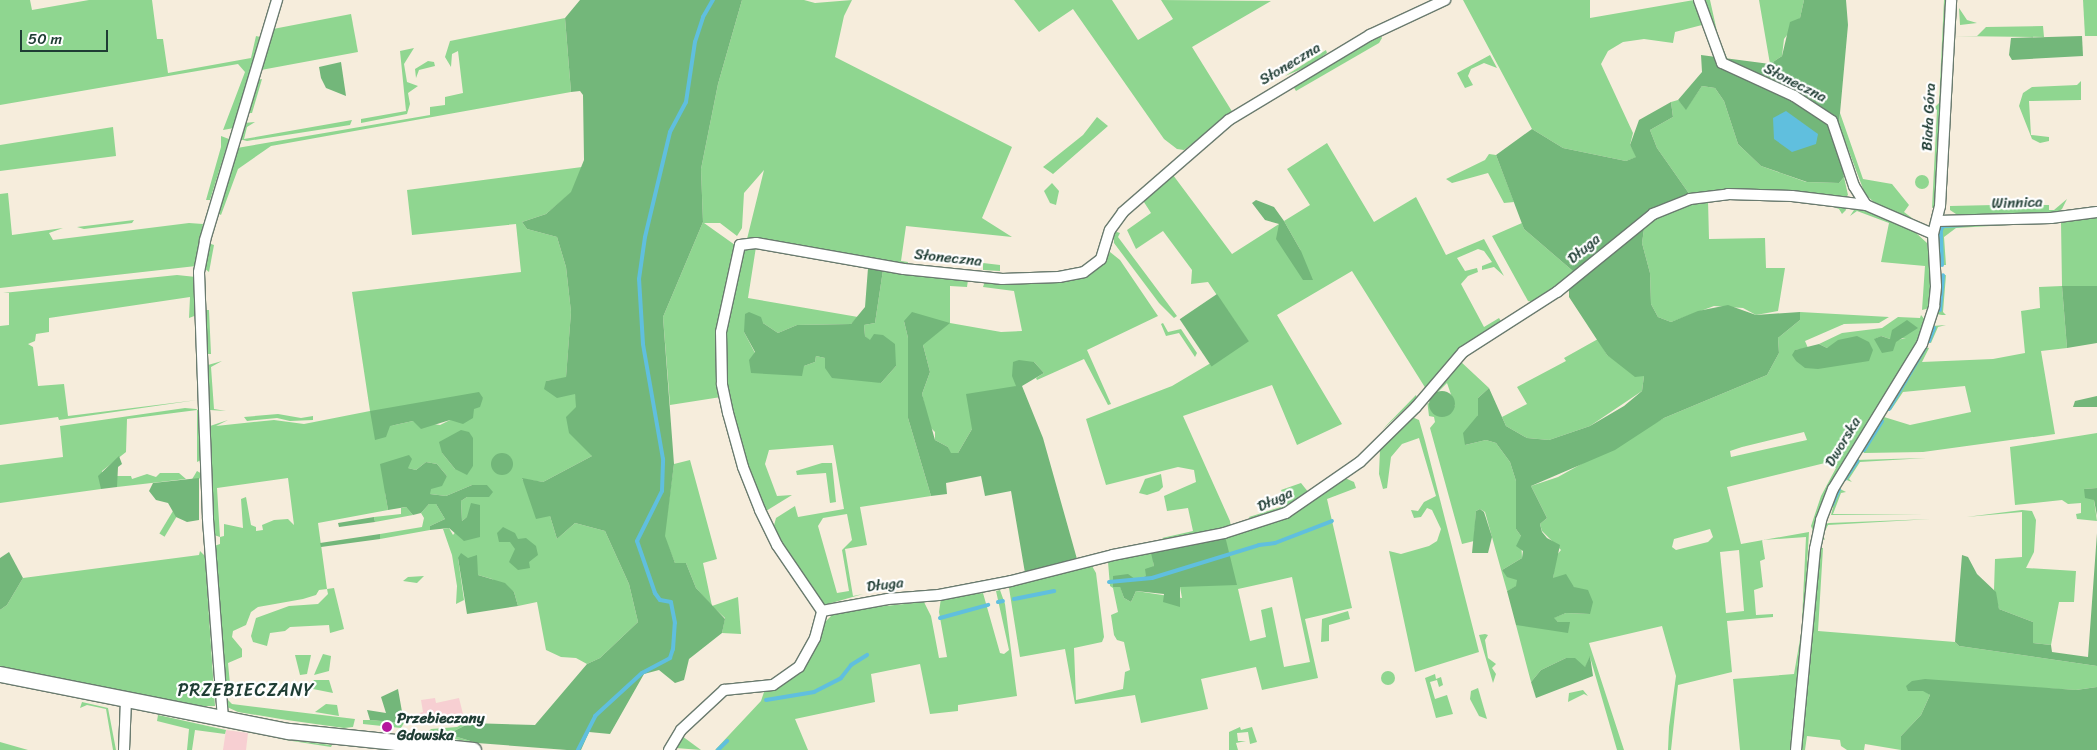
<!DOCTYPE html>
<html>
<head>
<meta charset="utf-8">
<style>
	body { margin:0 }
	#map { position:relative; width:2097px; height:750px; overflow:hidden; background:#f6eddc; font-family:Sriracha,sans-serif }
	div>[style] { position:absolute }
	.built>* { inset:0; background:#f7cfd2 }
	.green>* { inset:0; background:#8fd690; transform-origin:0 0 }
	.round { border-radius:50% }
	.forest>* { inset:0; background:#73b77a; transform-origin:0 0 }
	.water>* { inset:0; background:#60bfde }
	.stream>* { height:4px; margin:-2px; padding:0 2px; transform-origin:2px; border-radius:2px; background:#60bfde }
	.roads { filter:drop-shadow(1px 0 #6a7b6f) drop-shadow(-1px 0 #6a7b6f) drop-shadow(0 1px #6a7b6f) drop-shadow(0 -1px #6a7b6f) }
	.street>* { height:10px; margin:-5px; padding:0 5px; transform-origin:5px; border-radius:5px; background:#fff }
	.secondary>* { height:15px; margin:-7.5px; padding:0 7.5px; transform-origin:7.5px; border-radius:7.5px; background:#fff }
	.dots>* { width:14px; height:14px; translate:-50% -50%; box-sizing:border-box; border:2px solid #fff; border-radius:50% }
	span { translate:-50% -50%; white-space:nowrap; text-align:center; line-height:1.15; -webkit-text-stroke:4.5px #fff; paint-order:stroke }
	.street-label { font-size:15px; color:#1f3d34 }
	.poi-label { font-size:15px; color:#1f3d34; font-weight:700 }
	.left { translate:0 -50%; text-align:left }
	.quarter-label { font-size:18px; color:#1f3d34; letter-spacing:1px }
	.scale { position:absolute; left:20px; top:30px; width:88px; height:22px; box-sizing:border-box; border:2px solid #1f3d34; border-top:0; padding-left:6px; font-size:15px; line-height:18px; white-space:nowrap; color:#1f3d34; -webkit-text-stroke:4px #fff; paint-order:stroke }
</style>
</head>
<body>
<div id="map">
	<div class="built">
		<i style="clip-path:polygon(435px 698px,436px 703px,459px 698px,463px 714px,449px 719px,414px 721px,412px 715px,423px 712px,421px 700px)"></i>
		<i style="clip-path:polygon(226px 730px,248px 733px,246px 750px,223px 750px)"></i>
	</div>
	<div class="green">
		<i style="clip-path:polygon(0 0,30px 0,32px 10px,89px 0,152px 0,157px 39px,163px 39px,168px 73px,251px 58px,256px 36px,260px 37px,234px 128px,223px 130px,245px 72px,238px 64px,0 105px)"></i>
		<i style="clip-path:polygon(742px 0,804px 0,815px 3px,852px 0,844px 16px,835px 57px,1012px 147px,982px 218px,1012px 237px,906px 226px,901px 261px,908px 262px,907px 266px,747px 239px,764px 170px,744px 193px,742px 228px,737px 236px,720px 223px,704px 223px,735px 245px,719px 318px,721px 397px,670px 405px,663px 317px,703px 222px,701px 169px,718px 84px)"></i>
		<i style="clip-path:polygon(1014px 0,1112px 0,1138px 40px,1173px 19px,1161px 0,1271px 1px,1192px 47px,1233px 113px,1184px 150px,1177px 149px,1164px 139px,1073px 9px,1039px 32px)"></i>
		<i style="clip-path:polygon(1463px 0,1590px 0,1590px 18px,1694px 0,1702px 25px,1675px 32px,1673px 43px,1644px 39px,1623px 42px,1608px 51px,1601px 64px,1633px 133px,1630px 145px,1637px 157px,1626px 161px,1563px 148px,1532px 129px)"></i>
		<i style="clip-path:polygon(1704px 0,1710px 0,1718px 36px,1727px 58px,1724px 57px)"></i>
		<i style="clip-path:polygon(1759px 0,1804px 0,1800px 18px,1784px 39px,1782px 56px,1770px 64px)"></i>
		<i style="clip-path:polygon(1944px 0,1948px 0,1946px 47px,1935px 207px,1932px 208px,1937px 110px,1934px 108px,1939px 103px)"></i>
		<i style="clip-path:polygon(2083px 0,2097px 0,2097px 36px,2085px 36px)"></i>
		<i style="clip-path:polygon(1959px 8px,1967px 20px,1977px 23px,1960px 25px)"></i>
		<i style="clip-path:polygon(351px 14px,358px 52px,261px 70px,273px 29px)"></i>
		<i style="clip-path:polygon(565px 18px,571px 92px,271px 146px,238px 169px,221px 215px,217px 213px,237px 148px,430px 115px,430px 107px,445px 105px,445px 97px,463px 93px,458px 51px,452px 54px,451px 67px,445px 57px,450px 41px)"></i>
		<i style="clip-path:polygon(2043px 26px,2044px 37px,1953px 36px,1977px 36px,1986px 27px)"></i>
		<i style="clip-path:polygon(1380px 34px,1382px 38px,1379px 43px,1296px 91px,1293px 86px)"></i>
		<i style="clip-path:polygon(414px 48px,404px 64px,407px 82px,418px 86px,408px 93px,410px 104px,407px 114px,361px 123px,361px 119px,406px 111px,400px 51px)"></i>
		<i style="clip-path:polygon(1326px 50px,1327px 53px,1309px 66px,1285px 76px)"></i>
		<i style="clip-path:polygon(1490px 55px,1497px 68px,1484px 63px,1471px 69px,1468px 76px,1473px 85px,1465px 88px,1457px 73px)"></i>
		<i style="clip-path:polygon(428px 61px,434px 62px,435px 66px,419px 70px,416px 78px,415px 69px)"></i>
		<i style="clip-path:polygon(262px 79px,252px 113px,247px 113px,257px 80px)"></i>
		<i style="clip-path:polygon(2081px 81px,2081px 100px,2029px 101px,2031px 135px,2049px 137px,2049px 141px,2040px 143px,2032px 139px,2019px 106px,2023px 93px,2032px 87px,2077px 85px)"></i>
		<i style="clip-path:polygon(1702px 86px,1715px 88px,1724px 101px,1738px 144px,1761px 166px,1806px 182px,1839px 183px,1844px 177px,1848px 195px,1845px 198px,1690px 195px,1657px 148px,1650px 130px,1673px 117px,1671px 102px,1678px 100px,1686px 109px)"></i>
		<i style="clip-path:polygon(1840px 113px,1863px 179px,1892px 184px,1909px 205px,1904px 212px,1912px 218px,1906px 220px,1877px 205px,1865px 194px,1839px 125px)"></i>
		<i style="clip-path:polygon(1097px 117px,1108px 126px,1053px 174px,1043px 167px,1083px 135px)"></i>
		<i style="clip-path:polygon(352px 120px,350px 125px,247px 141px,239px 139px,244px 123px,255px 122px,247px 127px,244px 139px)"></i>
		<i style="clip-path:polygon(113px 127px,116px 156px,0 171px,0 145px)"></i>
		<i style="clip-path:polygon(221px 136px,229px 139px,210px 200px,206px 200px,221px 147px)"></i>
		<i style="clip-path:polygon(1327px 143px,1374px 222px,1416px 197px,1446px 255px,1484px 239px,1504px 276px,1494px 267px,1482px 270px,1482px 266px,1492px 262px,1484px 251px,1478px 249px,1457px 258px,1465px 271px,1477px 268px,1478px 272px,1468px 276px,1461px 284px,1484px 327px,1499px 318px,1502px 323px,1426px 389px,1352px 271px,1277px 315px,1342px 424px,1297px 445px,1272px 385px,1183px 416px,1230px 521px,1231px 528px,1166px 541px,1162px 538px,1193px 531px,1188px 508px,1167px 511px,1164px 496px,1196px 482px,1194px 470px,1178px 467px,1106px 485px,1086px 419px,1172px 386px,1248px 341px,1208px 282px,1191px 284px,1192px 270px,1163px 231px,1136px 249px,1127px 230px,1151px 213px,1142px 199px,1189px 157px,1192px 159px,1173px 175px,1232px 254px,1279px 224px,1301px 251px,1284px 221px,1310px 205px,1287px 169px)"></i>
		<i style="clip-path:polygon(1489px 154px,1496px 155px,1514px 202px,1504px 203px,1488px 173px,1452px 183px,1446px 179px,1485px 160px)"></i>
		<i style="clip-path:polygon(evenodd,582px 167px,572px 192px,546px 214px,522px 222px,527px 229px,557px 237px,566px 267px,571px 312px,566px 378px,546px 381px,575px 394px,592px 456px,543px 482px,522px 479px,550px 516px,557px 539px,575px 523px,605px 531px,629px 584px,638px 622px,600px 658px,587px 664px,576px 658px,561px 657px,546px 650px,537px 602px,518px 606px,514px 592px,492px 579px,478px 575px,468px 558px,458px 558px,464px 600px,456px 604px,457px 586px,452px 555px,443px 529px,449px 528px,453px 535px,467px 517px,462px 521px,461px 501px,467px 497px,489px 497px,487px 485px,472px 485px,446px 496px,430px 494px,430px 489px,447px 476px,437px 464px,426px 462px,416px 470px,408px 468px,385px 492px,388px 510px,318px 523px,327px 589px,334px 588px,344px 629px,330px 633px,329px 625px,290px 627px,285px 631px,270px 633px,267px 646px,253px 642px,251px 636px,256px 618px,289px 606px,318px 604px,328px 594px,327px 589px,319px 590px,316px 595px,303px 599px,258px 607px,251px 612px,246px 625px,233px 631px,232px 637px,242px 649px,242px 657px,228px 663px,231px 695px,226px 694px,214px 546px,220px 544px,220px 537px,214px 535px,210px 426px,228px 420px,216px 426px,274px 420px,304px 424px,370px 411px,352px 292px,521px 272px,516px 224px,412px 235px,407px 190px,582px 167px,483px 398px,474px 408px,440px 425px,413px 421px,390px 426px,483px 398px,582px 167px,473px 438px,473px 466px,455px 469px,442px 453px,473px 438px,582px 167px,288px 478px,294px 525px,288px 519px,274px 520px,262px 525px,263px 530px,256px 531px,256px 527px,251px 525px,246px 497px,241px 499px,243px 528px,224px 524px,224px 536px,220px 537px,217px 488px,288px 478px)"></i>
		<i class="round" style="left:1915px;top:175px;width:14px;height:14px"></i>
		<i style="clip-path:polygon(1052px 183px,1059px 191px,1056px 205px,1050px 203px,1044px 191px)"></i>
		<i style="clip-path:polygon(8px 193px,12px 235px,63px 228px,49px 233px,53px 240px,189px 223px,203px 224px,196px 266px,0 288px,0 194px)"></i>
		<i style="clip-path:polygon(1708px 198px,1792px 199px,1845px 207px,1846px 210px,1842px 214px,1839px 209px,1828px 205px,1775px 200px,1708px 200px,1709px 239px,1765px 238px,1766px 268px,1785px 268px,1778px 311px,1756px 315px,1743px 308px,1714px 306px,1671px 322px,1658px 317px,1651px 304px,1650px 273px,1642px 243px,1644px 229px,1647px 222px,1672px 209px)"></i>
		<i style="clip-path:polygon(2067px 199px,2062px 209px,2055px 214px,1959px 216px,1950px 210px,1950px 206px,1994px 205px,2049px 205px,2049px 210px,2054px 210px)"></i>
		<i style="clip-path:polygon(1854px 210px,1863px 210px,1915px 232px,1927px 243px,1933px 287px,1930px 308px,1922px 310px,1925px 266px,1881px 262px,1889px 223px,1857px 211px,1850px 216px)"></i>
		<i style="clip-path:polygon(2097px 216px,2097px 286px,2062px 286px,2067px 348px,2041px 351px,2055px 434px,1923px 452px,1864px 453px,1862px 450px,1884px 417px,1910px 425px,1971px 412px,1965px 386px,1903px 392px,1891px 410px,1887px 410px,1924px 347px,1929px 348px,1922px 362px,1993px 359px,2025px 353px,2021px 311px,2040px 308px,2039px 287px,2062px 286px,2061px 222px,1956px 228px,1944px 237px,1946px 265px,1940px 265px,1938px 239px,1943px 224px)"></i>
		<i style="clip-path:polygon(134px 220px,132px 223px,84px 229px,77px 227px)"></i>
		<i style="clip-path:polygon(1522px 223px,1524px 229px,1574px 272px,1533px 302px,1528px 301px,1492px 236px)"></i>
		<i style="clip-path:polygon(1114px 231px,1120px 233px,1118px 237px,1177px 316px,1174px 318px,1159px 303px,1114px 243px)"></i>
		<i style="clip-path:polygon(208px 243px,214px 245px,209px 272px,204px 268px)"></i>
		<i style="clip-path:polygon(evenodd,756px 247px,748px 298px,858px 317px,851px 324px,797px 325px,778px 333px,763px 323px,744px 332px,755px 353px,804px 366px,815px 362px,816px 356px,825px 358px,881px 383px,896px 366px,865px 336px,864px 325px,875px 323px,883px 270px,968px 280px,967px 287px,950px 286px,950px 323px,1001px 332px,1022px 331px,1014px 291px,983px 287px,985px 281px,1054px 282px,1106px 259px,1110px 252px,1120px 260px,1158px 316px,1087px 350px,1111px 404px,1108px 405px,1084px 359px,1037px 380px,1036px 378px,1044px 373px,1034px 362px,1016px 386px,972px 429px,958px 453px,950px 453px,948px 447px,935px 440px,935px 432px,929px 426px,922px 394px,930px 372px,923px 345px,904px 321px,908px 338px,908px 418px,931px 496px,860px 507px,867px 545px,845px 549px,853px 596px,863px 594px,821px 606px,773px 529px,776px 518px,795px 506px,798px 517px,844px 509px,833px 445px,769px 450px,765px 464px,777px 496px,792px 495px,766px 511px,758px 498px,736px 430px,727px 390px,724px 337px,742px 255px,747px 249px,756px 247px,847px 514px,852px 540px,842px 550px,849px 591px,837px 593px,818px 526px,823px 518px,847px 514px)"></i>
		<i style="clip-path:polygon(983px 263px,1000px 265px,1000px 271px,983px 270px)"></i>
		<i style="clip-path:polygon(177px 275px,196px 277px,197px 315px,189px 318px,190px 297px,49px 318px,49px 332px,36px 334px,35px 341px,28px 344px,33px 347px,38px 386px,64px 384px,68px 416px,197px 400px,59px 420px,58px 417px,0 425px,0 326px,9px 325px,9px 293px,3px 293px)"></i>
		<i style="clip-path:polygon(1946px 275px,1943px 312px,1946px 315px,1942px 315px,1936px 314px,1940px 276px)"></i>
		<i style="clip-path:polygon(205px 310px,209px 310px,211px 354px,221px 354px,207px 354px)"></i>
		<i style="clip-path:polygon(evenodd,1800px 312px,1889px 317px,1879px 323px,1844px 324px,1805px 341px,1808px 348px,1795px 350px,1796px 361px,1834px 346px,1827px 348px,1819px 344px,1842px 333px,1882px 328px,1898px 317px,1920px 318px,1921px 315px,1926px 321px,1925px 327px,1827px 493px,1813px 531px,1811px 526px,1821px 496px,1836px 468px,1829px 462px,1727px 487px,1741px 544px,1809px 532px,1804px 618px,1802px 620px,1806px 537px,1762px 540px,1765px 559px,1760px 561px,1763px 587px,1754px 590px,1756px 615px,1773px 614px,1773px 617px,1727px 621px,1732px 672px,1678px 685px,1671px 750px,1668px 750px,1669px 727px,1676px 676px,1662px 626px,1589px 643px,1624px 750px,1617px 750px,1590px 657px,1585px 668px,1566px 658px,1541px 670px,1531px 682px,1516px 625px,1558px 622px,1553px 618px,1566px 613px,1590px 614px,1574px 587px,1553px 578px,1556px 556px,1561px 550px,1542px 531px,1540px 524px,1547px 518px,1531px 486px,1558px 477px,1664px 418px,1767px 375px,1779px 353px,1778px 338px,1800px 320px,1800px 312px,1881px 336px,1890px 339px,1906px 338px,1880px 344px,1875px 339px,1881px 336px,1800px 312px,1804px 432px,1807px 440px,1731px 457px,1730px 451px,1742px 447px,1804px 432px,1800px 312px,1710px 529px,1713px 537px,1708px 542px,1676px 550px,1672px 547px,1674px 539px,1710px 529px,1800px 312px,1739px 550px,1744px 611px,1726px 613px,1720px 552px,1739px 550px)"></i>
		<i style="clip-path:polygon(1163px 323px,1168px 332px,1181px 329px,1197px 353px,1195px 357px,1179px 333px,1166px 336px,1161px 324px)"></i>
		<i style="clip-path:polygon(1946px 325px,1938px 327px,1931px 343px,1926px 342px,1932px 326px)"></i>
		<i style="clip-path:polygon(1598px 339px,1607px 355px,1644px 376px,1642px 391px,1590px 426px,1549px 440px,1527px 438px,1506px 426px,1502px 417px,1527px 404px,1517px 387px,1566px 361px,1564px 358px)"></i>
		<i style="clip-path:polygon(222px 361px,211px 367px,214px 409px,226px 411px,210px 410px,208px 365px)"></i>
		<i style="clip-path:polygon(evenodd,1460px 361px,1489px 388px,1478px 398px,1478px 415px,1465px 445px,1486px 440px,1496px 443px,1510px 462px,1516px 481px,1516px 529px,1521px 536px,1522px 558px,1502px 570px,1518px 580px,1517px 586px,1507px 591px,1485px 512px,1480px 509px,1476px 511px,1474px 541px,1462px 544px,1430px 428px,1435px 422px,1434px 417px,1429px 416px,1427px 400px,1460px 361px,1447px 383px,1455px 406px,1427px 403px,1447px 383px)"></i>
		<i style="clip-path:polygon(1416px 395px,1417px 398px,1382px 430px)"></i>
		<i style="clip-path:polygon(185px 408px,196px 409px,200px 411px,201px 460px,197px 462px,197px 410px,127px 419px,126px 452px,102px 471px,101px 489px,0 503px,0 465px,63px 457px,60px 426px)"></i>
		<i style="clip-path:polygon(278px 414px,301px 418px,313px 416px,313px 420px,290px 421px,277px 418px,247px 421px,244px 417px)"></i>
		<i style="clip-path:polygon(1412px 417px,1419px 420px,1425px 441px,1479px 652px,1415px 672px,1389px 551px,1401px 554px,1429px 546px,1437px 541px,1441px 529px,1432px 510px,1427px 508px,1421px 517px,1414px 518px,1411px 510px,1418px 511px,1424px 502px,1436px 496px,1419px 438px,1402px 444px,1391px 457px,1387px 488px,1383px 489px,1379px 474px,1380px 449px)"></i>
		<i style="clip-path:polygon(2097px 433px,2097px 488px,2084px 489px,2094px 500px,2097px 521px,2077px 519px,2076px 514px,2081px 513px,2081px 503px,2068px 504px,2062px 500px,2015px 505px,2010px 447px)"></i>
		<i style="clip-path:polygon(1926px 458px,1860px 462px,1849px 479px,1852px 482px,1844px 479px,1855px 460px)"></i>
		<i style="clip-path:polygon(690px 460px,717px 559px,703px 563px,712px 606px,738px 597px,741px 634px,722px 633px,725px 618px,712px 606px,696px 588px,686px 563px,675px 563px,664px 536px,674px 464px)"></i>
		<i style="clip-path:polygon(822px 463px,832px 463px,836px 502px,830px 503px,826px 473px,797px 475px,796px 471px)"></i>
		<i style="left:197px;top:471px;width:6px;height:73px;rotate:31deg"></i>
		<i style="clip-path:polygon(160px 473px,179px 473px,186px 479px,117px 487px,117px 476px,131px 476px,132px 479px,147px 474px,156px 477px)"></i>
		<i style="clip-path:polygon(1161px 474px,1163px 487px,1159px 491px,1147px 495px,1139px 493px,1145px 479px)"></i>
		<i style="clip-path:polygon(evenodd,1345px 478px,1354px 482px,1356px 488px,1327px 499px,1352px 608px,1305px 619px,1318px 678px,1262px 690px,1256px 667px,1201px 679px,1208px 709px,1141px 723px,1135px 695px,1075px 704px,1065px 649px,1020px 657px,1009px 588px,1015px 583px,1092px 566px,1096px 573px,1104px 637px,1102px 642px,1074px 648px,1076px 700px,1123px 689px,1125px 672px,1130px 670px,1124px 642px,1117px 640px,1114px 635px,1111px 615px,1118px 612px,1113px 588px,1110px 586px,1108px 562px,1167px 546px,1153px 560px,1154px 566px,1146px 576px,1135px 579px,1114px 576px,1115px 587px,1120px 586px,1124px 598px,1131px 602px,1136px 591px,1182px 598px,1180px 587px,1225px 536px,1282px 518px,1345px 478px,1292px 577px,1310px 662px,1284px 667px,1272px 607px,1261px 610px,1266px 637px,1250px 641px,1238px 589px,1292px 577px)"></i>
		<i style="clip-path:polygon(1301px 483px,1309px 493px,1302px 502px,1252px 522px,1249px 517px,1287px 505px,1281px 490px)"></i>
		<i style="clip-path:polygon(1838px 488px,1846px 492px,1841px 493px,1833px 514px,1924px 514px,1831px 515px)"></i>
		<i style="clip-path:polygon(429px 504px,436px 504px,445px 519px,430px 526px,430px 530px,380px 539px,380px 534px,422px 527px,424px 518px,421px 513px)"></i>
		<i style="clip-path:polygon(406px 507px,413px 515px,375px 522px,374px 517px,401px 514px,401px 508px)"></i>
		<i style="clip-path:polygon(2022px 510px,2032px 511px,2036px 520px,2034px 552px,2026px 568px,2076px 571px,2074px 602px,2059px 602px,2051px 645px,2033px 643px,2033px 622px,1999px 609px,1994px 590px,1995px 559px,2022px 557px,2022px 512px,1966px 517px)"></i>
		<i style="clip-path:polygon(1931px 519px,1828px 525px,1823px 535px,1825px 540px,1821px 538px,1825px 524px,1829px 523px)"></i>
		<i style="clip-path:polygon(1820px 548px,1823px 548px,1818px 631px,1955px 642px,1959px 646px,2097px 666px,2097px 687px,2076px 690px,1912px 681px,1930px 695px,1921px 715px,1901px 736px,1901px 750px,1865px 744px,1864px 750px,1847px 750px,1841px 746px,1840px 740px,1807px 736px,1805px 750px,1800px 750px)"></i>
		<i style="clip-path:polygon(200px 551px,205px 556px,215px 706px,189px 706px,0 668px,0 610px,7px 605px,23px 578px,199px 555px)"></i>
		<i style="clip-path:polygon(424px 576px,417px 583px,403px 581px,408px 577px)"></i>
		<i style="clip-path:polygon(1000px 590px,1005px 604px,1017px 696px,958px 705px,958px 711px,930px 714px,920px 664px,871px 674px,875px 702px,795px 719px,808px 750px,715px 750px,761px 701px,765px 689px,802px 668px,810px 657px,823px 624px,836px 611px,924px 602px,931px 616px,939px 658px,947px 657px,939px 612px,941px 598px,983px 593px,1000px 653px,1004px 654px,1009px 650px,996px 591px)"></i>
		<i style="clip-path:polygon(1348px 611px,1350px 619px,1329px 625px,1329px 641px,1321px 642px,1322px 619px)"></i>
		<i style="clip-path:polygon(1802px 628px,1790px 750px,1740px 750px,1733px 679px,1794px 674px)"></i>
		<i style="clip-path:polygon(1485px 634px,1488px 635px,1485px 640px,1488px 658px,1496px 664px,1492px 668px,1496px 674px,1493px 683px,1479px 635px)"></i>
		<i style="clip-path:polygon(323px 654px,331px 656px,329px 671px,314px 675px)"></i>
		<i style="clip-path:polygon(295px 655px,311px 655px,307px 674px,300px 675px)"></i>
		<i class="round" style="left:1381px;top:671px;width:14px;height:14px"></i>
		<i style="clip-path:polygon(1435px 674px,1436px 679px,1441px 677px,1443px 685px,1439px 687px,1437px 680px,1430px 682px,1435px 699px,1447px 695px,1453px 714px,1436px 718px,1425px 678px)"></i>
		<i style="clip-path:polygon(314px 680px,329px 680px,333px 693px,308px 688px)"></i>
		<i style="clip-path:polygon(1478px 688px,1487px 719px,1479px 716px,1470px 699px,1471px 691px)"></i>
		<i style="clip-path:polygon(1583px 690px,1588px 696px,1584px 694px,1568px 702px,1569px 693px)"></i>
		<i style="clip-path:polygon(228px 700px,232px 704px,355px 719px,353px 727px,344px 728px,287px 720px,238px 712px,227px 707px)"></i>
		<i style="clip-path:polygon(82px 702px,108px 708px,116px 750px,113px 750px,106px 709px,87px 705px,80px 708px)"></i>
		<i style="clip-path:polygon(326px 704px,337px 705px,339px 716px,315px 712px)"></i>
		<i style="clip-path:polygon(158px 715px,226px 730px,225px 734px,195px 730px,192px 750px,187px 750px,189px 729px,157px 721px)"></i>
		<i style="clip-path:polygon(363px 720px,370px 720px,404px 723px,401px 728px,363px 724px)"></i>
		<i style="clip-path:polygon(468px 721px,470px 723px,454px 731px,454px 736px,477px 743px,426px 734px,431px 729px,457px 727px)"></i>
		<i style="clip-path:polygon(1240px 727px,1241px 730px,1252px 727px,1257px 742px,1250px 744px,1248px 732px,1237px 733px,1238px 741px,1246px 741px,1236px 743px,1238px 750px,1229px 750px,1229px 732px)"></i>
		<i style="clip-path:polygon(682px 736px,701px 750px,676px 748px)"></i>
		<i style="clip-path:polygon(279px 739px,332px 745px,331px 747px)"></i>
		<i style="clip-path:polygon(0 742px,28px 750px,0 750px)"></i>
	</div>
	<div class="forest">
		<i style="clip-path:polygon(580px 0,742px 0,718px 84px,701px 169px,703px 222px,663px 317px,674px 464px,665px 536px,675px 563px,686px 563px,696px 588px,725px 619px,722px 633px,689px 659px,684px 680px,675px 683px,659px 670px,644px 674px,610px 734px,589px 732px,581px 750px,567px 750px,477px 743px,454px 736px,454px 731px,470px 723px,535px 725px,587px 664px,600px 658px,638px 622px,629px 584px,605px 531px,575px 523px,557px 539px,550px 516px,536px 519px,522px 478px,543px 482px,592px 456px,569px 433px,566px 417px,576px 407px,575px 394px,557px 398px,544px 389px,546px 381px,566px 377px,571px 312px,566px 267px,557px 237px,527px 229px,522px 222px,546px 214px,571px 192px,584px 160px,583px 95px,580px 91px,571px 92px,565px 18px)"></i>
		<i style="clip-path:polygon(1804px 0,1846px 0,1848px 25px,1838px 135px,1844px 177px,1839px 183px,1807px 182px,1761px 166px,1738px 144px,1724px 101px,1715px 88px,1702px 86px,1686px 110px,1678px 100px,1702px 72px,1701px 55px,1770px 64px,1782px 56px,1790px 22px,1800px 18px)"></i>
		<i style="clip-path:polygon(2082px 36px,2083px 56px,2012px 60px,2009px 55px,2011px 38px)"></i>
		<i style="clip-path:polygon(341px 62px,346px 96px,326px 88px,321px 78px,319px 67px)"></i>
		<i style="clip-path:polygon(1671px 102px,1673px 117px,1650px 130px,1657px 148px,1690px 195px,1653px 211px,1644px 229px,1642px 243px,1650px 273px,1651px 304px,1658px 317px,1671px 322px,1698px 311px,1728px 305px,1756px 315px,1800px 312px,1800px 320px,1778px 338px,1779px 353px,1767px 375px,1664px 418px,1615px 450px,1531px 486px,1547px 518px,1540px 524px,1542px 532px,1547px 538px,1560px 545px,1553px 578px,1566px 574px,1574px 587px,1588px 590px,1593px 602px,1590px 614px,1566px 613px,1554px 618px,1558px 622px,1570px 622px,1568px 633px,1516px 625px,1507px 591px,1516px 586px,1517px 580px,1507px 577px,1502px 570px,1522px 558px,1523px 551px,1516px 546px,1521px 536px,1516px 529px,1516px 481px,1510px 462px,1496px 443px,1486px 440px,1465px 445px,1463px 433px,1478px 415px,1478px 398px,1489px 388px,1506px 426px,1527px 438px,1549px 440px,1590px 426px,1624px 406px,1642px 391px,1644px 376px,1635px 377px,1607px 355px,1569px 297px,1569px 290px,1593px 267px,1574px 272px,1524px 229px,1496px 155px,1532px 129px,1563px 148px,1626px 161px,1636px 157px,1630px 145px,1639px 120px)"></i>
		<i style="clip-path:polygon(1256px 200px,1274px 207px,1284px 221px,1301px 251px,1313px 280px,1303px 280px,1276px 239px,1279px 224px,1265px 220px,1252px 203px)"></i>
		<i style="clip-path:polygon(868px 268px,883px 270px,875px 323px,864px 325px,865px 336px,870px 340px,874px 334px,883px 335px,895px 344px,896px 366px,881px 383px,832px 378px,825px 368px,825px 358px,816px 356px,815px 362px,804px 366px,802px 376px,751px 373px,749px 360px,755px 352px,744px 332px,745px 314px,749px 312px,761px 317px,763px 323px,778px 333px,797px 325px,851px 324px,865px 307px)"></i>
		<i style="clip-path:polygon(2062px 286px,2097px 286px,2097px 343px,2067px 348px)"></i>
		<i style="left:1217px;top:294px;width:57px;height:45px;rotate:56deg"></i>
		<i style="clip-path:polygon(912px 312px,950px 323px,923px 345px,930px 372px,922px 394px,935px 440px,948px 447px,951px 453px,958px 453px,972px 429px,966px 394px,1016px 386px,1012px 376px,1013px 362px,1019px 360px,1034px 362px,1044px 373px,1022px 386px,1043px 438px,1077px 559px,1025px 573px,1011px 491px,985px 496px,981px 476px,946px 483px,947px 494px,931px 496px,908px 418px,908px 338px,904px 321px)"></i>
		<i style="clip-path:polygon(1907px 320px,1918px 328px,1896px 342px,1893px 351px,1882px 353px,1874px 339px,1881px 336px,1890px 339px,1892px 330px)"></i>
		<i style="clip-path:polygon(1857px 336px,1869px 342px,1873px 350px,1869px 361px,1818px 369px,1805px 368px,1796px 361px,1792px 355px,1795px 350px,1819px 344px,1827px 348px,1838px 340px)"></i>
		<i class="round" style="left:1429px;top:391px;width:26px;height:26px"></i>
		<i style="clip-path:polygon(479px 392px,483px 398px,480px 407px,474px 409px,473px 418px,463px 424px,450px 420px,421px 429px,413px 421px,390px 426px,386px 437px,375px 440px,370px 411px)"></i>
		<i style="clip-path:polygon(2097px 396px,2097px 407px,2073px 407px,2075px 401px)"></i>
		<i style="clip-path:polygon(461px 430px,469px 432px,473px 438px,473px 466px,467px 475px,455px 469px,442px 453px,439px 442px)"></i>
		<i class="round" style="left:491px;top:453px;width:22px;height:22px"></i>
		<i style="clip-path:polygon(409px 455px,412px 459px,408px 468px,416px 470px,426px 462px,437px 464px,447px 476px,442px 486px,431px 489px,430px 494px,446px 496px,472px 485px,487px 485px,493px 492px,489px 497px,467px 497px,461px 501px,462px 521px,467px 517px,471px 503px,480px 505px,480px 537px,464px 541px,449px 528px,430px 530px,430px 526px,445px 519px,436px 504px,429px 504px,421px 513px,413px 515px,406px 507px,388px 510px,380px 464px)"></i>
		<i style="clip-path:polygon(119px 456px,122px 464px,118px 467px,117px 487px,101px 489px,98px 476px)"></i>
		<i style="clip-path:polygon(199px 478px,199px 520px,187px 522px,176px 517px,168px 503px,156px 500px,149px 491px,153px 483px)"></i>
		<i style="clip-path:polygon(2097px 488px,2097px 516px,2094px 500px,2085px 498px,2084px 489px)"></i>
		<i style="clip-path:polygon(1480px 509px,1484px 512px,1492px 537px,1488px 553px,1472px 553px,1476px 511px)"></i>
		<i style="clip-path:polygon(374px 517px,375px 522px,339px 527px,338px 523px)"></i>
		<i style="clip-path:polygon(503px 527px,515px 533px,518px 539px,526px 538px,536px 546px,538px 555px,529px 562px,530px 568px,518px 570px,509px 562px,515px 549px,510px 542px,499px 542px,497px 533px)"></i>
		<i style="clip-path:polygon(2097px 533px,2097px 666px,1959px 646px,1955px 642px,1962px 555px,1968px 557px,1977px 574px,1996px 592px,1999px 609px,2033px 622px,2033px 643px,2051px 645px,2052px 652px,2088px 657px)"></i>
		<i style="clip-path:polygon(380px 534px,380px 539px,321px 547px,320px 543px)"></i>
		<i style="clip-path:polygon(1225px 536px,1237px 585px,1180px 587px,1180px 607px,1163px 602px,1164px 594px,1136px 591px,1131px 602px,1124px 598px,1120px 587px,1113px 587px,1113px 576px,1128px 574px,1135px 579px,1146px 576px,1145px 569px,1154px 566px,1151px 553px,1157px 550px)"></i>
		<i style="clip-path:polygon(9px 552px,23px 578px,7px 605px,0 610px,0 558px)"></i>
		<i style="clip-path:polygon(461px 553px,468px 558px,477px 555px,478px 575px,505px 583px,514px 592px,518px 606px,467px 614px,458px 558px)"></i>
		<i style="clip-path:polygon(1590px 656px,1593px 676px,1536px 698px,1531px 682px,1541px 670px,1566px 658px,1575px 658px,1585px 667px)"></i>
		<i style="clip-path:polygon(1925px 679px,2076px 690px,2097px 687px,2097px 750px,1901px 750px,1901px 736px,1921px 715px,1930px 695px,1923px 691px,1908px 691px,1906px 686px,1912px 681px)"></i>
		<i style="clip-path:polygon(398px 689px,404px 723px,370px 720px,367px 710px,386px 713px,381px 697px)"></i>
	</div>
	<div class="water">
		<i style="clip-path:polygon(1786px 111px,1818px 134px,1816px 144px,1792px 152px,1774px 139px,1773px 118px)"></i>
	</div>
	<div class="stream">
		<i style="left:1942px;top:265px;width:35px;rotate:-92deg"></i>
		<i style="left:1941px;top:230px;width:4px;rotate:-63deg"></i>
		<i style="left:1943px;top:226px;width:19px;rotate:-3deg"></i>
		<i style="left:1940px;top:310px;width:35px;rotate:-85deg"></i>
		<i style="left:1929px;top:341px;width:14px;rotate:-69deg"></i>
		<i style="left:1889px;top:409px;width:71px;rotate:-59.5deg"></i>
		<i style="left:1864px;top:450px;width:34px;rotate:-58deg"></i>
		<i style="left:1845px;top:479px;width:22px;rotate:-56deg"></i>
		<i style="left:1832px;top:505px;width:17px;rotate:-66deg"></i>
		<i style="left:1109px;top:582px;width:43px;rotate:-5.3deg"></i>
		<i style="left:1152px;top:578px;width:112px;rotate:-17.1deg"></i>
		<i style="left:1259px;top:545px;width:16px;rotate:-7deg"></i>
		<i style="left:1275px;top:543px;width:61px;rotate:-21.1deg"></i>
		<i style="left:1014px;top:599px;width:41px;rotate:-11.3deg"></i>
		<i style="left:998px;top:602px;width:5px;rotate:-11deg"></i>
		<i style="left:940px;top:618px;width:50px;rotate:-15.2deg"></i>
		<i style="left:766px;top:700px;width:49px;rotate:-9.5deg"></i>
		<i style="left:814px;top:692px;width:30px;rotate:-27deg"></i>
		<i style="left:841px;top:678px;width:16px;rotate:-52deg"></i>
		<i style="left:851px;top:665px;width:19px;rotate:-32deg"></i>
		<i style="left:578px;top:750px;width:38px;rotate:-63deg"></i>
		<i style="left:595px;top:716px;width:64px;rotate:-42.5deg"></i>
		<i style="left:642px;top:673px;width:32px;rotate:-28deg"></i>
		<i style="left:670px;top:658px;width:9px;rotate:-72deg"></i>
		<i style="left:673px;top:649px;width:26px;rotate:-86deg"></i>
		<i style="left:675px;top:623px;width:21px;rotate:-101deg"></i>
		<i style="left:671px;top:602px;width:11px;rotate:-170deg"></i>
		<i style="left:660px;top:600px;width:9px;rotate:-126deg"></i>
		<i style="left:655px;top:593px;width:55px;rotate:-109.1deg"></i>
		<i style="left:637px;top:541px;width:56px;rotate:-63.4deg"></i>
		<i style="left:662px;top:491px;width:32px;rotate:-88deg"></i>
		<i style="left:663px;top:459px;width:117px;rotate:-99.9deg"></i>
		<i style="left:643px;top:344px;width:65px;rotate:-93.5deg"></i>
		<i style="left:639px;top:279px;width:42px;rotate:-81.9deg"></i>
		<i style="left:645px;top:237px;width:108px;rotate:-76.6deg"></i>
		<i style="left:670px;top:132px;width:34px;rotate:-62deg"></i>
		<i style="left:686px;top:102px;width:61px;rotate:-81.5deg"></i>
		<i style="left:695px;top:42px;width:26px;rotate:-72deg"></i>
		<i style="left:703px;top:17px;width:20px;rotate:-60deg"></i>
		<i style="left:718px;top:750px;width:13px;rotate:-45deg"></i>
	</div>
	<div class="roads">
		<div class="street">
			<i style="left:1699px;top:0;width:67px;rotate:69.9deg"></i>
			<i style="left:1722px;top:63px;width:79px;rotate:24.6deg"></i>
			<i style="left:1794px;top:96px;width:45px;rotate:33.3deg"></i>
			<i style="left:1832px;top:121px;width:69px;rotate:71.3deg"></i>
			<i style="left:1854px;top:186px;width:22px;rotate:58deg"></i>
			<i style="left:1937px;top:221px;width:114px;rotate:-1.5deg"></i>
			<i style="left:2051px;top:218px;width:46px;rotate:-7.4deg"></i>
			<i style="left:822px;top:611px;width:67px;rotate:-10.3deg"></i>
			<i style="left:888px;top:599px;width:51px;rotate:-4.5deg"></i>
			<i style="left:939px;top:595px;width:73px;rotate:-11deg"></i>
			<i style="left:1011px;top:581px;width:105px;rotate:-14.3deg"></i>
			<i style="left:1113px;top:555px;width:113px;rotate:-11.2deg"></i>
			<i style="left:1224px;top:533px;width:65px;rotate:-17.9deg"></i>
			<i style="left:1286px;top:513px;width:90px;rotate:-34.6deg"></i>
			<i style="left:1360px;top:462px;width:78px;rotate:-44.5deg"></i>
			<i style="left:1416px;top:407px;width:72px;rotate:-49.5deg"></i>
			<i style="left:1463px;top:352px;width:112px;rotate:-32.6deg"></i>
			<i style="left:1557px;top:292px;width:124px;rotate:-39.1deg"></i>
			<i style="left:1653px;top:214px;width:40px;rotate:-22deg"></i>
			<i style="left:1690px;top:199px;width:38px;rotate:-7deg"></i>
			<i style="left:1728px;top:194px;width:64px;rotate:1.8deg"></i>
			<i style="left:1792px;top:196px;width:75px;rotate:6.9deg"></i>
			<i style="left:1866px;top:205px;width:73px;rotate:23.4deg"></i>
			<i style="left:822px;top:611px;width:80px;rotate:-124.3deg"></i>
			<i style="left:777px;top:545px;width:39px;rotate:-116deg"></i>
			<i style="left:760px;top:510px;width:46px;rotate:-111.6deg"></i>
			<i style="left:743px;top:467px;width:56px;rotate:-105.5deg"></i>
			<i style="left:728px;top:413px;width:30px;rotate:-102deg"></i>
			<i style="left:722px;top:384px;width:52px;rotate:-91.1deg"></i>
			<i style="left:721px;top:332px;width:89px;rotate:-77.7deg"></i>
			<i style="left:740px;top:245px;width:16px;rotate:-7deg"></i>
			<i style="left:756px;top:243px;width:150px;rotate:10deg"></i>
			<i style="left:904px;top:269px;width:99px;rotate:5.8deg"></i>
			<i style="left:1002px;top:279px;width:57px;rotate:-2deg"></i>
			<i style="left:1059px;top:277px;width:25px;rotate:-11deg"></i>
			<i style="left:1084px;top:272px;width:21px;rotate:-37deg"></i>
			<i style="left:1101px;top:259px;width:30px;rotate:-73deg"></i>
			<i style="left:1110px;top:230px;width:22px;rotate:-54deg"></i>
			<i style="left:1123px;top:212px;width:140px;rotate:-41deg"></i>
			<i style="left:1229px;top:120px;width:165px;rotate:-31.1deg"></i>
			<i style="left:1370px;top:35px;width:83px;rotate:-25deg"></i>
			<i style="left:223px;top:719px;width:202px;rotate:-94.3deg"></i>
			<i style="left:208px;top:518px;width:246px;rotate:-92.1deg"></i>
			<i style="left:199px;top:272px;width:33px;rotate:-79deg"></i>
			<i style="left:205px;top:240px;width:251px;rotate:-73.3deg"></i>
			<i style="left:124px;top:750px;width:50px;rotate:-87.7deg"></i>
			<i style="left:669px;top:750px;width:23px;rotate:-59deg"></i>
			<i style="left:681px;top:730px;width:59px;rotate:-42.9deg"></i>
			<i style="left:724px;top:690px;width:49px;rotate:-5.8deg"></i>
			<i style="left:773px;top:685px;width:32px;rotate:-35deg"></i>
			<i style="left:799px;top:667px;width:33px;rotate:-61deg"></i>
			<i style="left:815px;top:638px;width:28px;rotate:-75deg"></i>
			<i style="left:1796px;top:750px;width:202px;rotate:-84.6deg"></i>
			<i style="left:1815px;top:549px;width:30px;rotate:-78deg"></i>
			<i style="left:1821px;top:520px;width:33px;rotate:-69deg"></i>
			<i style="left:1833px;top:489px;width:170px;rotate:-58.5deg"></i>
			<i style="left:1922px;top:344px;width:40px;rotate:-72deg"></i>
			<i style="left:1934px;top:306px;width:20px;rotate:-84deg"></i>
			<i style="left:1936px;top:286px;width:52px;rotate:-93.3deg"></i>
			<i style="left:1933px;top:234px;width:29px;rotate:-76deg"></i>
			<i style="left:1940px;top:206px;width:206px;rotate:-86.9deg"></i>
		</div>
		<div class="secondary">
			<i style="left:0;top:674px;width:295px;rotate:11.2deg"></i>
			<i style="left:289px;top:731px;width:185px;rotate:5.9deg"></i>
		</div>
	</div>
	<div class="dots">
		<i style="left:387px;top:727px;background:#b5179e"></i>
	</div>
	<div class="street-label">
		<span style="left:1290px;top:64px;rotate:-31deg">Słoneczna</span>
		<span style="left:1795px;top:83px;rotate:27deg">Słoneczna</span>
		<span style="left:1929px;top:117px;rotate:-87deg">Biała Góra</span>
		<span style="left:2017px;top:203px;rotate:-2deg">Winnica</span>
		<span style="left:1584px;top:249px;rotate:-40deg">Długa</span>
		<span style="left:948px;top:258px;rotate:6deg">Słoneczna</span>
		<span style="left:1843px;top:442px;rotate:-59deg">Dworska</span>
		<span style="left:1275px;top:500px;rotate:-25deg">Długa</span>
		<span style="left:885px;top:585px;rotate:-7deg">Długa</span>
	</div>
	<div class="poi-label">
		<span class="left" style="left:397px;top:727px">Przebieczany<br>Gdowska</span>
	</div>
	<div class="quarter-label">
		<span style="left:246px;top:690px">PRZEBIECZANY</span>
	</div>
	<div class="scale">50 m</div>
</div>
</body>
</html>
